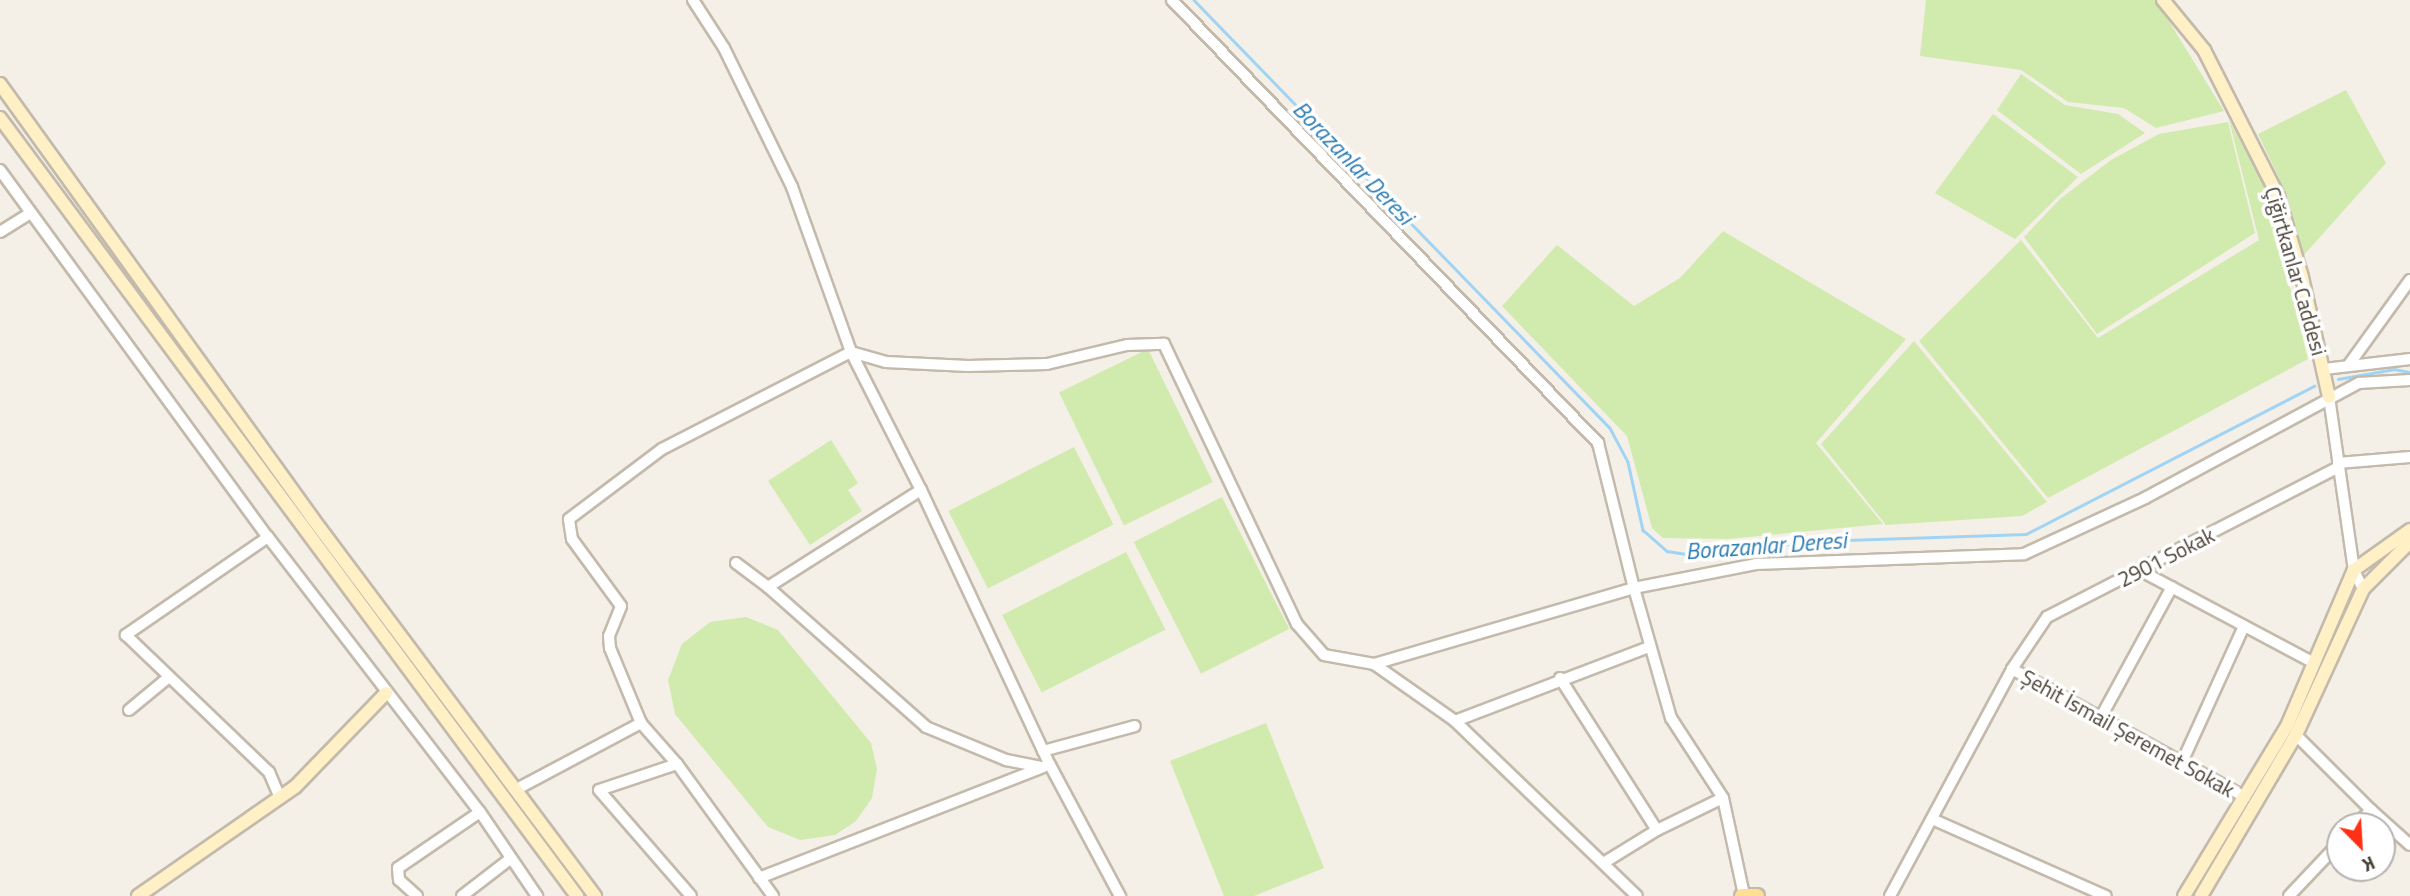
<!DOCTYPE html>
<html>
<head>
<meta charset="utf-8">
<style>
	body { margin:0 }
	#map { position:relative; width:2410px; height:896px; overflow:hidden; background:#f4f0e7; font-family:"Titillium Web",sans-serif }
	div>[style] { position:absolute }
	.green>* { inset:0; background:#d1eaae; transform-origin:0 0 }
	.stream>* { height:2.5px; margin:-1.25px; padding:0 1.25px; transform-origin:1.25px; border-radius:1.25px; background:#a1d4f4 }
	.roads { filter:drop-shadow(2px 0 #c3baac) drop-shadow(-2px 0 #c3baac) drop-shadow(0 2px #c3baac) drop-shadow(0 -2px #c3baac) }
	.street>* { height:10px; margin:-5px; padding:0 5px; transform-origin:5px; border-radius:5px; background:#fff }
	.secondary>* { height:12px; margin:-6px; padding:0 6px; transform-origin:6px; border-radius:6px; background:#fff0c6 }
	.primary>* { height:14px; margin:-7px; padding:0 7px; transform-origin:7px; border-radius:7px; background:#ffde95 }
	span { translate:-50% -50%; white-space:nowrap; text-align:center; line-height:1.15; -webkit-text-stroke:7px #fff; paint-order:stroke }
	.street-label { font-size:21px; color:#484036 }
	.water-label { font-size:23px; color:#287ab1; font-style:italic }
	.north { position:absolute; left:2326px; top:812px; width:70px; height:70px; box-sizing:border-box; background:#fff; border:2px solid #b6b3af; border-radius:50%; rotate:156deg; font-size:19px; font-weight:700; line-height:28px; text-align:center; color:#484036 }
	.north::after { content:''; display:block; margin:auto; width:24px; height:32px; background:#ff3013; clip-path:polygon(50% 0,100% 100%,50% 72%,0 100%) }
</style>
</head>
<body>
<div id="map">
	<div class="green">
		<i style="clip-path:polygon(1926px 0,2156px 0,2224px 111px,2156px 128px,2124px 108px,2068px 102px,2021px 70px,1920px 56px)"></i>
		<i style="clip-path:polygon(2021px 74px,2065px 105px,2118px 114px,2145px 133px,2081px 174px,1997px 110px)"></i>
		<i style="clip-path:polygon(2346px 90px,2386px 163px,2304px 255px,2279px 178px,2258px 134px)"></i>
		<i style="clip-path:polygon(1993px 114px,2078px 177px,2015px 239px,1935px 193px)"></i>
		<i style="clip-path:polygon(2229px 120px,2265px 187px,2308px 359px,2048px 498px,1919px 341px,2021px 240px,2098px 338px,2259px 240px)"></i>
		<i style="clip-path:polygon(2228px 122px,2255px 233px,2097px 334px,2024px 237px,2060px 199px,2111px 160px,2159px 134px)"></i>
		<i style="clip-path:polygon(1723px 231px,1906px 339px,1816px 443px,1883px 524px,1727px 539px,1663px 538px,1652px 528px,1627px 436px,1502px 306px,1557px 245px,1634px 306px,1680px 278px)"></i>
		<i style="clip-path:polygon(1914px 341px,2047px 502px,2022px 516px,1886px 525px,1821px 444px)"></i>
		<i style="left:1148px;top:349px;width:148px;height:99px;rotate:64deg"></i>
		<i style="clip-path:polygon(831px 440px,858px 483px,848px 490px,862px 511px,810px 545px,768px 481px)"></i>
		<i style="left:1074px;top:447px;width:87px;height:141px;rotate:63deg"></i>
		<i style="left:1222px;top:497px;width:148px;height:99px;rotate:63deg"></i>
		<i style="left:1126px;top:552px;width:87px;height:139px;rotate:63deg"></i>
		<i style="clip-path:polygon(746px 617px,778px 630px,871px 743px,877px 769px,872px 798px,856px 821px,835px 835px,800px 840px,768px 827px,675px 714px,668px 680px,682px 644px,710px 622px)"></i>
		<i style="clip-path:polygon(1266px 723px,1324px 868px,1254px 896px,1224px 896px,1170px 761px)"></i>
	</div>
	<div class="stream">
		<i style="left:1194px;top:0;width:597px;rotate:45.81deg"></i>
		<i style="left:1610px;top:428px;width:38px;rotate:62deg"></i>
		<i style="left:1628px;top:462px;width:70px;rotate:77.6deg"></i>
		<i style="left:1643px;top:530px;width:32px;rotate:41deg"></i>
		<i style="left:1667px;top:551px;width:24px;rotate:9deg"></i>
		<i style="left:1691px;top:555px;width:126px;rotate:-6.4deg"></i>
		<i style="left:1816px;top:541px;width:210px;rotate:-1.9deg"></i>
		<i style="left:2026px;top:534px;width:324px;rotate:-27.2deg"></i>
		<i style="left:2338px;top:379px;width:57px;rotate:-10.1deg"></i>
		<i style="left:2394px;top:369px;width:16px;rotate:11deg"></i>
	</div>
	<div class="roads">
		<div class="street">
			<i style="left:693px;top:0;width:57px;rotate:57.1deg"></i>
			<i style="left:724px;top:48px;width:155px;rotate:63.9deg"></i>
			<i style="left:792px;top:187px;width:175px;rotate:70.3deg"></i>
			<i style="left:851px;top:352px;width:155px;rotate:63.1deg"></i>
			<i style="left:921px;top:490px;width:304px;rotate:64.9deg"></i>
			<i style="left:1050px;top:765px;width:149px;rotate:61.9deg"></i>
			<i style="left:1172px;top:0;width:615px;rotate:46.12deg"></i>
			<i style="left:1598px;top:443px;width:149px;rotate:76.1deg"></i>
			<i style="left:1634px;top:588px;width:271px;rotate:163.7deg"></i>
			<i style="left:0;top:170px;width:454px;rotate:53.9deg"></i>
			<i style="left:268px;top:537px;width:347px;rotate:52.4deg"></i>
			<i style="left:480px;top:812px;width:102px;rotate:55.8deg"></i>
			<i style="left:0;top:232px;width:36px;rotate:-32deg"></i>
			<i style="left:2348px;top:366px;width:106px;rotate:-54.2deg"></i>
			<i style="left:2324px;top:369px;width:87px;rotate:-6.6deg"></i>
			<i style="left:2329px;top:397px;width:175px;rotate:81.8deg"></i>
			<i style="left:2354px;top:570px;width:21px;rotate:65deg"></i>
			<i style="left:2338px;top:463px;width:72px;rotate:-4.8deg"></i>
			<i style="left:268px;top:537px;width:173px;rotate:145.4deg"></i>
			<i style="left:126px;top:635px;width:198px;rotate:43.8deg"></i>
			<i style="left:269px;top:772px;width:28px;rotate:67deg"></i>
			<i style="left:736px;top:563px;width:40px;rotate:37deg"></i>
			<i style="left:768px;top:587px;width:181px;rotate:-32.4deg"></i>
			<i style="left:2141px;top:571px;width:196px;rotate:28deg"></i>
			<i style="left:768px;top:587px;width:211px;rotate:41.5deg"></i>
			<i style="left:926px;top:727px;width:87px;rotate:22.4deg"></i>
			<i style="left:1006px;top:760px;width:37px;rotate:11deg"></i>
			<i style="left:2012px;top:669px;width:266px;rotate:28.8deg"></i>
			<i style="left:1560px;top:678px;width:180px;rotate:57.5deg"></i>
			<i style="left:129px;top:710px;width:52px;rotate:-39.5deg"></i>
			<i style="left:2101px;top:717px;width:148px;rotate:-61.4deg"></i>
			<i style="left:1455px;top:721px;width:208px;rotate:-20.9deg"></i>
			<i style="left:2296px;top:735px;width:106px;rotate:45deg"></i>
			<i style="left:2371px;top:810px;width:23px;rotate:135deg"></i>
			<i style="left:1043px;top:751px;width:95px;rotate:-15.2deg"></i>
			<i style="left:2183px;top:760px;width:147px;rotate:-65.5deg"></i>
			<i style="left:677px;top:764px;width:82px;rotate:161.6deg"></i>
			<i style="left:599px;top:790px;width:140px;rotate:49deg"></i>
			<i style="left:515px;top:790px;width:143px;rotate:-28deg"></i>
			<i style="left:2371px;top:810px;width:52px;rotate:41.9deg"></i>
			<i style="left:1932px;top:819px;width:190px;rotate:23.9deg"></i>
			<i style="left:1605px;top:862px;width:61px;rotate:-31.6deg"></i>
			<i style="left:1657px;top:830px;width:73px;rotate:-25.9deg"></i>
			<i style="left:759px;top:878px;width:305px;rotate:-21.3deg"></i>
			<i style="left:1744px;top:895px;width:99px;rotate:-102.2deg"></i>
			<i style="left:1723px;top:798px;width:95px;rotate:-123deg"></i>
			<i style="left:1671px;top:718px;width:135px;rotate:-105.9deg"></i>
			<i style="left:1634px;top:588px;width:124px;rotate:-11.1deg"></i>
			<i style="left:1756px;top:564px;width:268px;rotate:-2.1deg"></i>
			<i style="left:2024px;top:554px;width:133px;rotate:-24.8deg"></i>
			<i style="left:2145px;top:498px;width:243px;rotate:-28.3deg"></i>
			<i style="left:2359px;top:383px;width:51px;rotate:-3.4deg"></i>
			<i style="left:417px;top:896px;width:24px;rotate:-138deg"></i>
			<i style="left:399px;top:880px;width:12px;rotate:-95deg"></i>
			<i style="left:398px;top:868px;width:99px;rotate:-34.3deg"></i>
			<i style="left:462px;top:896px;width:61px;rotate:-37.6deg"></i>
			<i style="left:773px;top:896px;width:163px;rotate:-126deg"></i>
			<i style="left:677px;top:764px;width:55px;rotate:-131.3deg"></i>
			<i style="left:641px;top:723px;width:81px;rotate:-112.5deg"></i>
			<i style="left:610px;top:648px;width:12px;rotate:-95deg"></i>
			<i style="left:609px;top:636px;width:32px;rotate:-68deg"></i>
			<i style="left:621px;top:606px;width:83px;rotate:-126.2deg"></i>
			<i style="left:572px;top:539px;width:20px;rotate:-99deg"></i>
			<i style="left:569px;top:519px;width:116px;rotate:-37deg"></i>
			<i style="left:662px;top:449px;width:212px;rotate:-27.2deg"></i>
			<i style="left:851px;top:352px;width:36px;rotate:16deg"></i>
			<i style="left:886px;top:362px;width:82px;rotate:2.8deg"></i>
			<i style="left:968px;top:366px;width:79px;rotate:-1.5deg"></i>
			<i style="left:1047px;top:364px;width:82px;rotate:-13.4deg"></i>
			<i style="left:1127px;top:345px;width:37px;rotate:-2deg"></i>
			<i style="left:1164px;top:344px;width:310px;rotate:64.6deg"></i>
			<i style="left:1297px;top:624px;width:41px;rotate:48.9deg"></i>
			<i style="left:1324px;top:655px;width:51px;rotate:10.2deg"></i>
			<i style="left:1374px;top:664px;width:99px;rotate:35.1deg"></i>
			<i style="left:1455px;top:721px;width:252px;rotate:43.9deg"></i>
			<i style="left:1890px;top:896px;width:258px;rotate:-61.7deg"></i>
			<i style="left:2012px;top:669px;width:63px;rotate:-56.1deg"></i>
			<i style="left:2047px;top:617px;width:328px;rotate:-27.2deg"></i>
			<i style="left:2289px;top:896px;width:74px;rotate:-46.6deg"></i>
		</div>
		<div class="secondary">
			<i style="left:2163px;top:0;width:65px;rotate:50.6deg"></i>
			<i style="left:2204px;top:50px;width:164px;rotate:63.1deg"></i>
			<i style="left:2278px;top:196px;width:84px;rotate:73.5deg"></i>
			<i style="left:2302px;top:277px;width:123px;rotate:77.3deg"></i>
			<i style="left:0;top:84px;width:536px;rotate:54.26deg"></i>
			<i style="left:313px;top:519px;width:471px;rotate:53.2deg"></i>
			<i style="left:0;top:118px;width:969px;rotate:53.44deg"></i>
			<i style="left:138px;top:896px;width:191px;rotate:-34.8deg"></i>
			<i style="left:295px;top:787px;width:131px;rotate:-45.9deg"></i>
			<i style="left:2184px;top:896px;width:199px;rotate:-58.8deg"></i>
			<i style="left:2287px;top:726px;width:170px;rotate:-66.8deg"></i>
			<i style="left:2354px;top:570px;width:69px;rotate:-35.5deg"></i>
			<i style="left:2201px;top:896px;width:187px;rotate:-59.5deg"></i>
			<i style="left:2296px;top:735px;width:161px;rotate:-65.3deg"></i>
			<i style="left:2363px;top:589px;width:66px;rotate:-45deg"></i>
		</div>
		<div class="primary">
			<i style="left:1742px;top:896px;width:15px"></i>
		</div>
	</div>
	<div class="street-label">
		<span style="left:2296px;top:271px;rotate:74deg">Çiğirtkanlar Caddesi</span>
		<span style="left:2166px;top:557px;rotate:-27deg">2901 Sokak</span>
		<span style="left:2128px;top:733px;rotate:29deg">Şehit İsmail Şeremet Sokak</span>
	</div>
	<div class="water-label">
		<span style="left:1353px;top:163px;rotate:46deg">Borazanlar Deresi</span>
		<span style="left:1766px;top:546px;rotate:-4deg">Borazanlar Deresi</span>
	</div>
	<div class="north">K</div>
</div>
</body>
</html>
